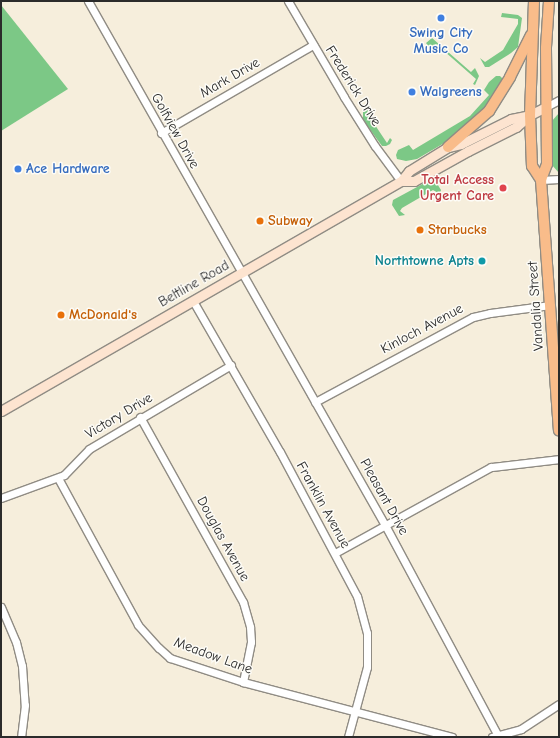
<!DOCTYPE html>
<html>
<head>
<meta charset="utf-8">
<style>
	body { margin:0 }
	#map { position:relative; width:560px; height:738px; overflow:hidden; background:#f6eedc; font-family:"Comic Neue",sans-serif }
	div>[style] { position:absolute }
	.green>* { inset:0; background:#7cc886 }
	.roads { filter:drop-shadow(1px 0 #908c84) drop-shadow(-1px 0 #908c84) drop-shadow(0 1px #908c84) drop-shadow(0 -1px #908c84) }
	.street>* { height:7px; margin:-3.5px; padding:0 3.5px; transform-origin:3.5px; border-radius:3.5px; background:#fff }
	.secondary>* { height:9px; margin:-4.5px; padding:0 4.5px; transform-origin:4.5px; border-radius:4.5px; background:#fde4d0 }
	.primary>* { height:10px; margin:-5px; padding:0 5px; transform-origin:5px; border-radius:5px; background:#f9bc8a }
	.dots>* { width:11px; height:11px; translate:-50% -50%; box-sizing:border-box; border:2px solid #fdfcf7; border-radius:50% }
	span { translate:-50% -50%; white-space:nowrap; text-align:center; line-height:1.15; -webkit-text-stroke:3px #fdfcf7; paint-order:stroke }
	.shop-label { font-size:14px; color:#366cbe; font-weight:700 }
	.left { translate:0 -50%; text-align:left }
	.street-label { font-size:14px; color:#2b2b2b }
	.health-label { font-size:14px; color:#be3a42; font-weight:700 }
	.right { translate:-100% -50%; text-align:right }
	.food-label { font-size:14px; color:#c56008; font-weight:700 }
	.culture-label { font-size:14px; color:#0d838f; font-weight:700 }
	.frame { position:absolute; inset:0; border:2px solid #2b2b2b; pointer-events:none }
</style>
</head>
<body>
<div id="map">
	<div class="green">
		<i style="clip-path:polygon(1px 5px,68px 89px,1px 131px)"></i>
		<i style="clip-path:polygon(502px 13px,518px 15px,522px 18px,518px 47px,511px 53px,489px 67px,485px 67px,480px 58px,485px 62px,503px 50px,518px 24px,518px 19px,501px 17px)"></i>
		<i style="clip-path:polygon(432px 38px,471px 72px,475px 68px,479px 76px,475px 85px,473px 84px,476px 79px,436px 44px,432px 47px,429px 47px,426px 43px)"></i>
		<i style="clip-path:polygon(496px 76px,500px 76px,504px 80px,486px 109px,451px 139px,417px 159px,406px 161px,397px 159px,396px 155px,398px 150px,409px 145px,413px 150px,470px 116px,489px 95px,484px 90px,489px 82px)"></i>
		<i style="clip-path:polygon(369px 107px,367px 113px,387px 143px,390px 138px,392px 140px,390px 144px,386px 146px,382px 146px,363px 120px,363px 112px)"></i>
		<i style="clip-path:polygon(559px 113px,559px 173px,552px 165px,551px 122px)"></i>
		<i style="clip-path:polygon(430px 180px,436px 182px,441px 190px,440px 194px,433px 190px,402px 208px,400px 211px,405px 215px,399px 216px,392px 205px,393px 200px)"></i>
	</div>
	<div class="roads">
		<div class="street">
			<i style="left:88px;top:1px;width:602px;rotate:60.46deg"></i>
			<i style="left:385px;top:525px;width:239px;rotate:61.8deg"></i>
			<i style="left:288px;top:1px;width:111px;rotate:59.7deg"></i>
			<i style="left:344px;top:97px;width:58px;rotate:57.7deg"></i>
			<i style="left:375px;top:146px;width:44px;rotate:53.4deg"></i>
			<i style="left:546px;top:107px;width:15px;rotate:-28deg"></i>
			<i style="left:161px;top:133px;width:176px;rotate:-30.1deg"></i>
			<i style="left:541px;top:180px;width:18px;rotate:-3deg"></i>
			<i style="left:193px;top:301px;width:174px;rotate:60.1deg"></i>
			<i style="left:280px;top:452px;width:163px;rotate:61.9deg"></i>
			<i style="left:357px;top:596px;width:38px;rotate:75deg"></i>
			<i style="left:367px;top:633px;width:34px;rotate:90deg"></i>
			<i style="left:367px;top:667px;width:73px;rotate:105.2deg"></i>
			<i style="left:315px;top:402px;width:179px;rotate:-28.3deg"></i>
			<i style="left:473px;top:317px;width:17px;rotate:-13deg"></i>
			<i style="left:490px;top:313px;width:61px;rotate:-7.6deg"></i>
			<i style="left:140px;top:417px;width:212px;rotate:60.9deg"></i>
			<i style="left:243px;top:602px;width:26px;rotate:74deg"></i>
			<i style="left:250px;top:627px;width:15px;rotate:86deg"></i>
			<i style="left:251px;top:642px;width:41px;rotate:101.3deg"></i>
			<i style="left:58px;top:478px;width:167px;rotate:61.4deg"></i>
			<i style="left:138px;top:625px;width:31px;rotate:48deg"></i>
			<i style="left:159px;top:648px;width:15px;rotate:42deg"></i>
			<i style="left:170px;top:658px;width:77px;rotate:18.2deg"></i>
			<i style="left:243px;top:682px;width:216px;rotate:14.7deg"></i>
			<i style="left:1px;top:498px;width:67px;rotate:-20.1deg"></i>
			<i style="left:64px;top:475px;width:36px;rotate:-46deg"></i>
			<i style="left:89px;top:449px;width:165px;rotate:-30.6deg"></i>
			<i style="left:335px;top:553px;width:178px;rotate:-28.9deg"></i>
			<i style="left:491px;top:467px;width:68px;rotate:-6.7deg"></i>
			<i style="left:1px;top:607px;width:38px;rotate:67deg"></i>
			<i style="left:16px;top:642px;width:25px;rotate:76deg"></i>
			<i style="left:22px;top:666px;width:39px;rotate:86deg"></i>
			<i style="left:25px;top:705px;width:32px;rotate:97deg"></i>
			<i style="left:492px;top:737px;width:30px;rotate:-15deg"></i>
			<i style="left:521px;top:729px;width:45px;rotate:-33.3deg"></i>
		</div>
		<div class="secondary">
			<i style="left:401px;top:181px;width:13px"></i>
			<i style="left:414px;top:181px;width:62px;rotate:-29.1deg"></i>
			<i style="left:468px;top:151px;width:54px;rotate:-26.6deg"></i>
			<i style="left:516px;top:127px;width:18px;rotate:-41deg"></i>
			<i style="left:530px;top:115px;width:18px;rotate:-27deg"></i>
			<i style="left:1px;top:411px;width:461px;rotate:-29.9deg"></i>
			<i style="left:401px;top:181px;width:13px;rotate:-51deg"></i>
			<i style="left:409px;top:171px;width:46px;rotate:-31.6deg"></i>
			<i style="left:448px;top:147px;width:13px;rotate:-13deg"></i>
			<i style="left:461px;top:144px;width:56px;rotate:-26.6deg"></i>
			<i style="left:511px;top:119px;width:19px;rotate:-12deg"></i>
		</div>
		<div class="primary">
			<i style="left:534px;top:1px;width:114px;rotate:92deg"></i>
			<i style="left:530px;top:115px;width:51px;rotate:87.8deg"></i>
			<i style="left:532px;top:166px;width:17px;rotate:57deg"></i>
			<i style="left:549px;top:1px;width:47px;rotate:93.7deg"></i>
			<i style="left:546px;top:48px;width:116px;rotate:89.5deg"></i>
			<i style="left:547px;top:164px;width:17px;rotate:111deg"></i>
			<i style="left:541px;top:180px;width:251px;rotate:85.9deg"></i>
			<i style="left:448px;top:147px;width:55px;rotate:-41.3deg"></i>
			<i style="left:489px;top:111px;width:40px;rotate:-58deg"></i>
			<i style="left:510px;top:77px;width:47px;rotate:-63.4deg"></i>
		</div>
	</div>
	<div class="dots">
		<i style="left:441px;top:18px;background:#3f7fe0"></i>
		<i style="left:412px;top:92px;background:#3f7fe0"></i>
		<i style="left:18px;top:169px;background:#3f7fe0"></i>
		<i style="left:503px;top:188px;background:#e0444e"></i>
		<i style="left:260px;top:221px;background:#e8710a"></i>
		<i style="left:420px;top:230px;background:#e8710a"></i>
		<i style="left:482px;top:261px;background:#0f9aa8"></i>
		<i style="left:61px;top:315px;background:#e8710a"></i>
	</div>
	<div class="shop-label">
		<span style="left:441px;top:41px">Swing City<br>Music Co</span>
		<span class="left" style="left:420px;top:92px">Walgreens</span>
		<span class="left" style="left:26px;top:169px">Ace Hardware</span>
	</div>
	<div class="street-label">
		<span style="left:230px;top:78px;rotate:-30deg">Mark Drive</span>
		<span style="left:353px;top:86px;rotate:58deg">Frederick Drive</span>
		<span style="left:175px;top:131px;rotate:61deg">Golfview Drive</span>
		<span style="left:194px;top:284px;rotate:-30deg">Beltline Road</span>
		<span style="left:536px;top:306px;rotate:-94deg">Vandalia Street</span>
		<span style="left:422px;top:329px;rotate:-28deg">Kinloch Avenue</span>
		<span style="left:119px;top:416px;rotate:-31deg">Victory Drive</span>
		<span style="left:384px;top:497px;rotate:61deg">Pleasant Drive</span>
		<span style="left:323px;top:505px;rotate:61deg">Franklin Avenue</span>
		<span style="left:223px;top:539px;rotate:61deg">Douglas Avenue</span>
		<span style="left:213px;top:656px;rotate:20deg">Meadow Lane</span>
	</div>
	<div class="health-label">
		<span class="right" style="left:494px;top:188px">Total Access<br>Urgent Care</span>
	</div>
	<div class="food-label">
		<span class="left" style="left:268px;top:221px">Subway</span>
		<span class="left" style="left:428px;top:230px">Starbucks</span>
		<span class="left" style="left:69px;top:315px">McDonald's</span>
	</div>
	<div class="culture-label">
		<span class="right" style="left:474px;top:261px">Northtowne Apts</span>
	</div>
	<div class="frame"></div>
</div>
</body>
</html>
